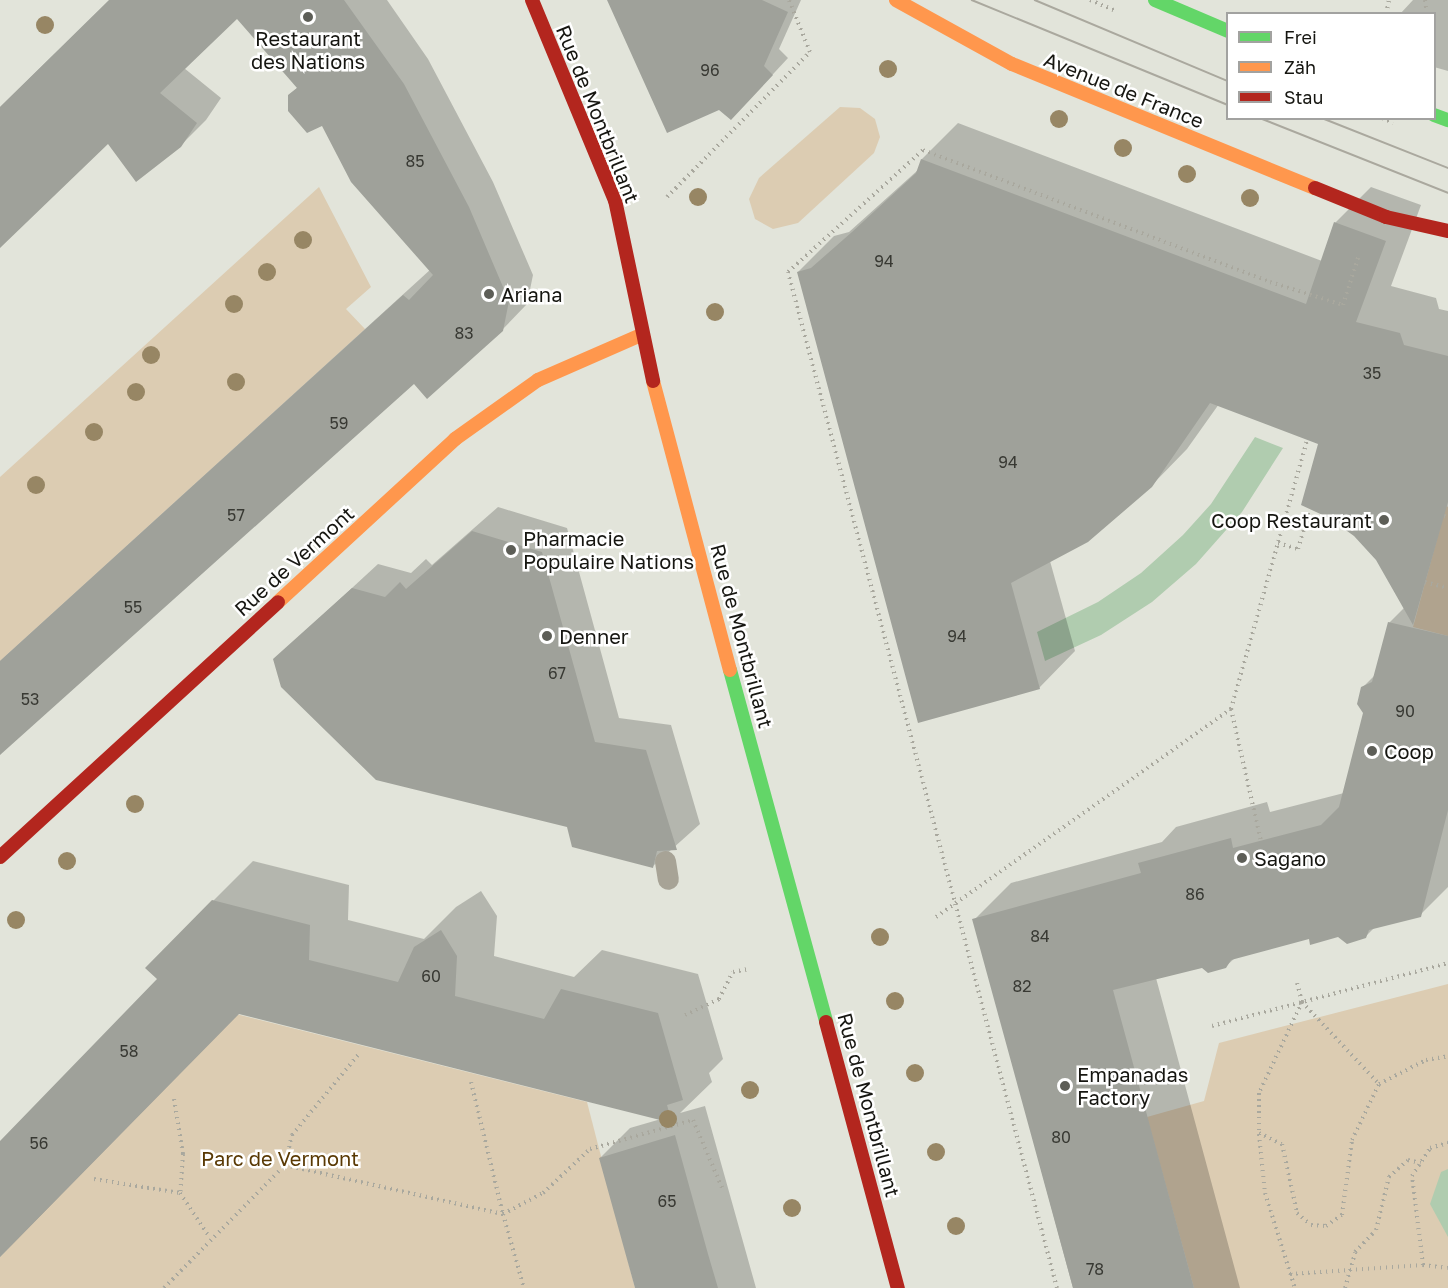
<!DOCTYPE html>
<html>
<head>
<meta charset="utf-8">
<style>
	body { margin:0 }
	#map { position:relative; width:1448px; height:1288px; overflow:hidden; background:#e2e4da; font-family:"Golos Text",sans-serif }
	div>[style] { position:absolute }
	.green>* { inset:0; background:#dcccb2 }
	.water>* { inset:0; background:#b0ccaf }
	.shadow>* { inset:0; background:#0003 }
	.building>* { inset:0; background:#9fa19a }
	.path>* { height:4px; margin-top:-2px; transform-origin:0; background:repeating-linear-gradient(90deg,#a9a89e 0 1.5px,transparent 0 6px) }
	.lane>* { height:21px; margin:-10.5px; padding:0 10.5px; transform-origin:10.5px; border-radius:10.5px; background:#a7a396 }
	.fast>* { height:14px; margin:-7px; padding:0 7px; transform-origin:7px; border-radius:7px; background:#63d668 }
	.slow>* { height:14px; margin:-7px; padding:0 7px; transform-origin:7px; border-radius:7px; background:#ff974d }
	.jam>* { height:14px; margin:-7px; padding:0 7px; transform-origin:7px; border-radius:7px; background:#b3261e }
	.tram>* { height:1.5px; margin:-0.75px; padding:0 0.75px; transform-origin:0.75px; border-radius:0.75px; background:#aaa89e }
	.trees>* { width:18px; height:18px; margin:-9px; border-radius:50%; background:#978664 }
	.dots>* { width:16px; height:16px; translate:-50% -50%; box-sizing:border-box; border:3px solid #fff; border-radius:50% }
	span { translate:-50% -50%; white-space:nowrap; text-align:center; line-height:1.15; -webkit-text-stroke:5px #fff; paint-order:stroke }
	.number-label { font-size:16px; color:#383933 }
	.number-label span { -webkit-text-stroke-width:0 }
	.poi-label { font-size:20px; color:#161611 }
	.left { translate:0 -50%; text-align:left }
	.right { translate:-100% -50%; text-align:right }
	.street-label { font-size:20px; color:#161611 }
	.park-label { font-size:20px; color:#593904 }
	.legend { position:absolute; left:1226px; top:12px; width:210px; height:108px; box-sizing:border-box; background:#fff; border:2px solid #a2a2a0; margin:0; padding:8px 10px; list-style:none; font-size:18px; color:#161611 }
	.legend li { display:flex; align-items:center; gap:12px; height:30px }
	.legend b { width:30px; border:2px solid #a2a2a0 }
</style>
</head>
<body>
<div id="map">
	<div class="green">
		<i style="clip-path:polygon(840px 107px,860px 108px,875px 119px,880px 137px,874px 153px,798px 223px,773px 229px,755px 219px,749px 199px,759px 178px)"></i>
		<i style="clip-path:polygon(319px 187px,371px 287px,346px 309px,365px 329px,0 661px,0 477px)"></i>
		<i style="clip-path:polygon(1446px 506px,1448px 507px,1448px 636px,1413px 627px)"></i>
		<i style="clip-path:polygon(1448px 984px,1448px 1288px,1194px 1288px,1147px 1117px,1204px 1101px,1219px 1043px)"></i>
		<i style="clip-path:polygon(232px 1013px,587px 1102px,635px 1288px,0 1288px,0 1257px)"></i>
	</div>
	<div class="water">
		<i style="clip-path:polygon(1255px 437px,1283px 448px,1242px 512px,1196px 564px,1152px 602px,1101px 635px,1045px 661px,1037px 632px,1098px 602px,1141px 573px,1183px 535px,1211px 504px)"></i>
		<i style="clip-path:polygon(1448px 1169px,1448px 1237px,1430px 1204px,1441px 1172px)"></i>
	</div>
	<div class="shadow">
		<i style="clip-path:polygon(110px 0,387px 0,428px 59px,493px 182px,533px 275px,527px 304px,502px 330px,415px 382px,0 753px,0 661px,431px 269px,322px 124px,289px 95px,298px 87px,238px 16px,184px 68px,221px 98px,206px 120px,180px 146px,108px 142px,0 247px,0 107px)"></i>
		<i style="clip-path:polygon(608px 0,801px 0,779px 49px,788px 58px,747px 102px)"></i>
		<i style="clip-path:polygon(1413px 0,1448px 0,1448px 71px,1434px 67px,1434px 14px,1400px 14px)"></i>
		<i style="clip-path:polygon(958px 123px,1322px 261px,1335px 223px,1371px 187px,1421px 205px,1391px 286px,1436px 298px,1439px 309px,1448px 311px,1448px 887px,1420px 915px,1375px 927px,1365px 937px,1311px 937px,1235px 958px,1225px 967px,1202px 966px,1156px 978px,1240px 1288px,1073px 1288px,974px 920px,1011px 883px,1162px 842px,1176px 827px,1267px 802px,1270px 812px,1344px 793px,1365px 713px,1362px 688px,1375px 675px,1389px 623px,1405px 607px,1320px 443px,1219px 404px,1187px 449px,1151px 486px,1050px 561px,1075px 651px,1039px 688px,798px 272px,834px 236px,849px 232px,918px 170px,922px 159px)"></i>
		<i style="clip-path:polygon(498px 507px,567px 528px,619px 718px,671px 725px,700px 824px,653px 866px,568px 826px,275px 659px,378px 564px,411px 573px,426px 559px,432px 565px)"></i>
		<i style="clip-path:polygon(253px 861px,349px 885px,348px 920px,424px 939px,456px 907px,481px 891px,497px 916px,494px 956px,574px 977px,602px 950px,698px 974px,723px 1059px,709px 1073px,712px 1082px,680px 1113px,705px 1106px,756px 1288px,636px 1288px,600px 1158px,630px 1128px,661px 1119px,239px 1013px,0 1257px,0 1142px,159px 979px,147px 967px)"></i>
	</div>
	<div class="building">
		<i style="clip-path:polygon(109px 0,344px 0,404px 84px,469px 207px,509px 301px,503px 331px,427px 399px,414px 384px,0 755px,0 661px,403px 295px,409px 300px,433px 275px,351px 182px,322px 126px,307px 133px,288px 111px,288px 95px,297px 88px,237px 19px,160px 93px,197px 123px,181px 147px,136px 182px,108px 144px,0 248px,0 107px)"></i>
		<i style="clip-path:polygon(607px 0,762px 0,788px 12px,764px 66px,773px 75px,731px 120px,719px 110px,667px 133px)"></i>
		<i style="clip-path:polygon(921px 159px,1306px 304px,1334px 222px,1386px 241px,1356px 322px,1400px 333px,1404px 345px,1448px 356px,1448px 502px,1413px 625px,1376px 560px,1354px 536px,1329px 518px,1301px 505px,1318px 444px,1210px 403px,1152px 487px,1088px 542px,1011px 583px,1040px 689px,918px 723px,797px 272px,811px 268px,852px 232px,916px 173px)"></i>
		<i style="clip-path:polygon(472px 531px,542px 552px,595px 742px,646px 750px,677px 850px,657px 851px,653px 868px,572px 847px,567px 827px,376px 780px,281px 687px,273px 659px,352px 588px,385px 597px,400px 582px,406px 589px)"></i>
		<i style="clip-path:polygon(1388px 622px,1448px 636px,1448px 810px,1421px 917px,1369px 930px,1366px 938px,1347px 944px,1338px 937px,1310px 945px,1309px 939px,1231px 960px,1226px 968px,1208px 973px,1202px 968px,1113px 990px,1194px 1288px,1073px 1288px,972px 919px,1141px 873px,1138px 863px,1231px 838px,1233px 848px,1321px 825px,1339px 807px,1363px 713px,1357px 704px,1361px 687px,1372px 682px)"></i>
		<i style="clip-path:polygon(212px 900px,310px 925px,309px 960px,398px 982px,414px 947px,441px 930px,457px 956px,455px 996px,544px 1019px,561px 989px,658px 1013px,683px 1100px,667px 1105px,672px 1123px,239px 1014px,0 1257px,0 1141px,157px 979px,145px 968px)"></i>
		<i style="clip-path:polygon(675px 1135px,708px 1254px,718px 1288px,635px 1288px,599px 1158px)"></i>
	</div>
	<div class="path">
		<i style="left:1090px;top:0;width:28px;rotate:23deg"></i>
		<i style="left:1425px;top:0;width:14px;rotate:82deg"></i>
		<i style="left:1386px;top:14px;width:14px;rotate:-78deg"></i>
		<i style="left:1382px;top:118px;width:12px;rotate:24deg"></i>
		<i style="left:667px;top:197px;width:204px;rotate:-45.4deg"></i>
		<i style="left:810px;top:52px;width:56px;rotate:-112deg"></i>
		<i style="left:1444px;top:516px;width:4px;rotate:14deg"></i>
		<i style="left:1278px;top:543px;width:21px;rotate:17deg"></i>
		<i style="left:1298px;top:549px;width:42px;rotate:-73.3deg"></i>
		<i style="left:1425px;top:582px;width:24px;rotate:15deg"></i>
		<i style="left:1231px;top:709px;width:135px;rotate:77.2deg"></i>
		<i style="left:936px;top:917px;width:361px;rotate:-35.2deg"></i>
		<i style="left:1231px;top:709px;width:279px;rotate:-74.2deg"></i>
		<i style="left:1297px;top:983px;width:20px;rotate:75deg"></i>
		<i style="left:1302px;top:1002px;width:112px;rotate:46.8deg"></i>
		<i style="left:1302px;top:1002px;width:101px;rotate:115.3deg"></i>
		<i style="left:1259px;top:1093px;width:40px;rotate:90deg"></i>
		<i style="left:1259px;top:1133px;width:25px;rotate:26deg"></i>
		<i style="left:1282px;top:1144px;width:71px;rotate:77.7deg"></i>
		<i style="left:1297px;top:1213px;width:18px;rotate:41deg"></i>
		<i style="left:1311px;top:1225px;width:15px;rotate:4deg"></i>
		<i style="left:1326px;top:1226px;width:19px;rotate:-35deg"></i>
		<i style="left:1342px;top:1215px;width:76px;rotate:-82.4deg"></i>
		<i style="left:1352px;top:1140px;width:62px;rotate:-64.3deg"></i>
		<i style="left:1379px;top:1084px;width:53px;rotate:-27.1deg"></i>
		<i style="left:1426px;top:1060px;width:22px;rotate:-10deg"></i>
		<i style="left:685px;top:1015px;width:38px;rotate:-25deg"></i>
		<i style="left:719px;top:999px;width:30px;rotate:-63deg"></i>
		<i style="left:733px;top:972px;width:16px;rotate:-11deg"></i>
		<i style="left:1212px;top:1026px;width:244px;rotate:-14.9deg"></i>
		<i style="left:471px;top:1082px;width:136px;rotate:76.4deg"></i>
		<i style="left:503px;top:1214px;width:45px;rotate:-27.7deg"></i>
		<i style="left:543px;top:1193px;width:64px;rotate:-43.1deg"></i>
		<i style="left:590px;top:1149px;width:107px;rotate:-15.7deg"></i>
		<i style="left:693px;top:1120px;width:76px;rotate:66.8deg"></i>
		<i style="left:174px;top:1099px;width:56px;rotate:80.7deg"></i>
		<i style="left:183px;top:1154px;width:39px;rotate:94deg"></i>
		<i style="left:180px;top:1193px;width:54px;rotate:56.3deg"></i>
		<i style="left:1259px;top:1134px;width:59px;rotate:84.2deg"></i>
		<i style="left:1265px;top:1193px;width:100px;rotate:72.5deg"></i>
		<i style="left:285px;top:1165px;width:31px;rotate:-77deg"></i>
		<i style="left:292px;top:1135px;width:104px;rotate:-50.5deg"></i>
		<i style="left:94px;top:1179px;width:87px;rotate:9.2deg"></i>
		<i style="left:1423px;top:1265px;width:90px;rotate:-97deg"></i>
		<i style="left:1412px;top:1176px;width:33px;rotate:-57deg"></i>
		<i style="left:1430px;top:1148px;width:19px;rotate:-16deg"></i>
		<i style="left:1290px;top:1274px;width:133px;rotate:-3.9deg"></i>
		<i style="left:1423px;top:1265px;width:25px;rotate:7deg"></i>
		<i style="left:164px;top:1288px;width:173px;rotate:-45.5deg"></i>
		<i style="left:285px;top:1165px;width:223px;rotate:12.7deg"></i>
		<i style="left:503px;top:1214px;width:77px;rotate:74.2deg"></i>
		<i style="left:1057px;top:1288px;width:1051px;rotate:-104.83deg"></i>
		<i style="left:788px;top:272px;width:182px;rotate:-42.1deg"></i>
		<i style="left:923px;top:150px;width:371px;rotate:20.8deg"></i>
		<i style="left:1270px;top:282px;width:77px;rotate:17.5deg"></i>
		<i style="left:1343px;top:305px;width:52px;rotate:-72.3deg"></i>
		<i style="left:1345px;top:1288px;width:37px;rotate:-74deg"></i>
		<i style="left:1355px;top:1252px;width:30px;rotate:-46deg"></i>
		<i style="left:1376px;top:1230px;width:55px;rotate:-76.2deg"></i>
		<i style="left:1389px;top:1177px;width:25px;rotate:-42deg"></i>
		<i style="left:1408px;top:1160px;width:13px;rotate:13deg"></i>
	</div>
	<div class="lane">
		<i style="left:665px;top:861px;width:18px;rotate:81deg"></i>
	</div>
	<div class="fast">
		<i style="left:1155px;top:0;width:79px;rotate:23deg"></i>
		<i style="left:1434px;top:115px;width:15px;rotate:20deg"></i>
		<i style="left:730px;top:670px;width:365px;rotate:74.7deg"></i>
	</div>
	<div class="slow">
		<i style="left:896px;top:0;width:132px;rotate:28.9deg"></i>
		<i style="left:1012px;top:64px;width:327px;rotate:22.3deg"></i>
		<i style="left:653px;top:381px;width:299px;rotate:75.1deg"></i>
		<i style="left:278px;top:602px;width:241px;rotate:-42.6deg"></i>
		<i style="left:455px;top:439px;width:102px;rotate:-35.4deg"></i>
		<i style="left:538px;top:380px;width:112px;rotate:-23.6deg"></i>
	</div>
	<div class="jam">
		<i style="left:532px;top:0;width:217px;rotate:67.5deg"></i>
		<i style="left:615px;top:200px;width:185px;rotate:78.1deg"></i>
		<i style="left:1315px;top:188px;width:77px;rotate:22.2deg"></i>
		<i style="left:1386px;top:217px;width:64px;rotate:12.7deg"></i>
		<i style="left:0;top:857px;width:377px;rotate:-42.5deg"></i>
		<i style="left:826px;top:1022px;width:276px;rotate:74.9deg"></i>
	</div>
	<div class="tram">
		<i style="left:972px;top:0;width:277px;rotate:22.3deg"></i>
		<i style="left:1035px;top:0;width:209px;rotate:22.8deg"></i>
		<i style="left:1260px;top:118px;width:202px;rotate:21.7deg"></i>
		<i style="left:1322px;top:118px;width:136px;rotate:21.6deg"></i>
	</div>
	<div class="trees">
		<i style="left:45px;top:25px"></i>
		<i style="left:888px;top:69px"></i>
		<i style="left:1059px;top:119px"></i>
		<i style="left:1123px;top:148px"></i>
		<i style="left:1187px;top:174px"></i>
		<i style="left:698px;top:197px"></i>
		<i style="left:1250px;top:198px"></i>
		<i style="left:303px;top:240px"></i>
		<i style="left:267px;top:272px"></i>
		<i style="left:234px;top:304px"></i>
		<i style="left:715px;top:312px"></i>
		<i style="left:151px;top:355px"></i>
		<i style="left:236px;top:382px"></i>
		<i style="left:136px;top:392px"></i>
		<i style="left:94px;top:432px"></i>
		<i style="left:36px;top:485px"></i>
		<i style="left:135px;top:804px"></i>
		<i style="left:67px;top:861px"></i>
		<i style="left:16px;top:920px"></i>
		<i style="left:880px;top:937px"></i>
		<i style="left:895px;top:1001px"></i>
		<i style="left:915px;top:1073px"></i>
		<i style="left:750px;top:1090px"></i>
		<i style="left:668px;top:1119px"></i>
		<i style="left:936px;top:1152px"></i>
		<i style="left:792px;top:1208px"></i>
		<i style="left:956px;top:1226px"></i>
	</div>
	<div class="dots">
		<i style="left:308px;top:17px;background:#5d5e57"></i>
		<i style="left:489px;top:294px;background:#5d5e57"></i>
		<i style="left:1384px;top:520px;background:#5d5e57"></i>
		<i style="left:511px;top:550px;background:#5d5e57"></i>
		<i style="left:547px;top:636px;background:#5d5e57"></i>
		<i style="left:1372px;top:751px;background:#5d5e57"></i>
		<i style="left:1242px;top:858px;background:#5d5e57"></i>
		<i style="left:1065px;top:1086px;background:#5d5e57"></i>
	</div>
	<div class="number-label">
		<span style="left:710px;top:70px">96</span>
		<span style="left:415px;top:161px">85</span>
		<span style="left:884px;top:261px">94</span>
		<span style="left:464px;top:333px">83</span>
		<span style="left:1372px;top:373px">35</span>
		<span style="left:339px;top:423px">59</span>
		<span style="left:1008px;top:462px">94</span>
		<span style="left:236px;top:515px">57</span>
		<span style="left:133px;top:607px">55</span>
		<span style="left:957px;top:636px">94</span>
		<span style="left:557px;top:673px">67</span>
		<span style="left:30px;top:699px">53</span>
		<span style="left:1405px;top:711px">90</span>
		<span style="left:1195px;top:894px">86</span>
		<span style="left:1040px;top:936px">84</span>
		<span style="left:431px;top:976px">60</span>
		<span style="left:1022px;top:986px">82</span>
		<span style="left:129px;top:1051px">58</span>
		<span style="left:1061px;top:1137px">80</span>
		<span style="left:39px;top:1143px">56</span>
		<span style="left:667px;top:1201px">65</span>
		<span style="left:1095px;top:1269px">78</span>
	</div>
	<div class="poi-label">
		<span style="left:308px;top:50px">Restaurant<br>des Nations</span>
		<span class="left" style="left:501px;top:294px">Ariana</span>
		<span class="right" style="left:1372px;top:520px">Coop Restaurant</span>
		<span class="left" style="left:523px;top:550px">Pharmacie<br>Populaire Nations</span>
		<span class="left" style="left:559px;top:636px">Denner</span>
		<span class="left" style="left:1384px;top:751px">Coop</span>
		<span class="left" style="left:1254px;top:858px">Sagano</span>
		<span class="left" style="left:1077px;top:1086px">Empanadas<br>Factory</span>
	</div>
	<div class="street-label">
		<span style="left:1124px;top:90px;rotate:22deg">Avenue de France</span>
		<span style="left:598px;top:114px;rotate:68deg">Rue de Montbrillant</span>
		<span style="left:294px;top:561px;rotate:-42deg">Rue de Vermont</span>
		<span style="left:742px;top:636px;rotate:75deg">Rue de Montbrillant</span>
		<span style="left:869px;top:1105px;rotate:75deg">Rue de Montbrillant</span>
	</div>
	<div class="park-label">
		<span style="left:280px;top:1158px">Parc de Vermont</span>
	</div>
	<ul class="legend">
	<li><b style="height:8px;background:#63d668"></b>Frei</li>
	<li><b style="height:8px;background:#ff974d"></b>Zäh</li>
	<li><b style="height:8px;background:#b3261e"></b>Stau</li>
	</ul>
</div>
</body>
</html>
